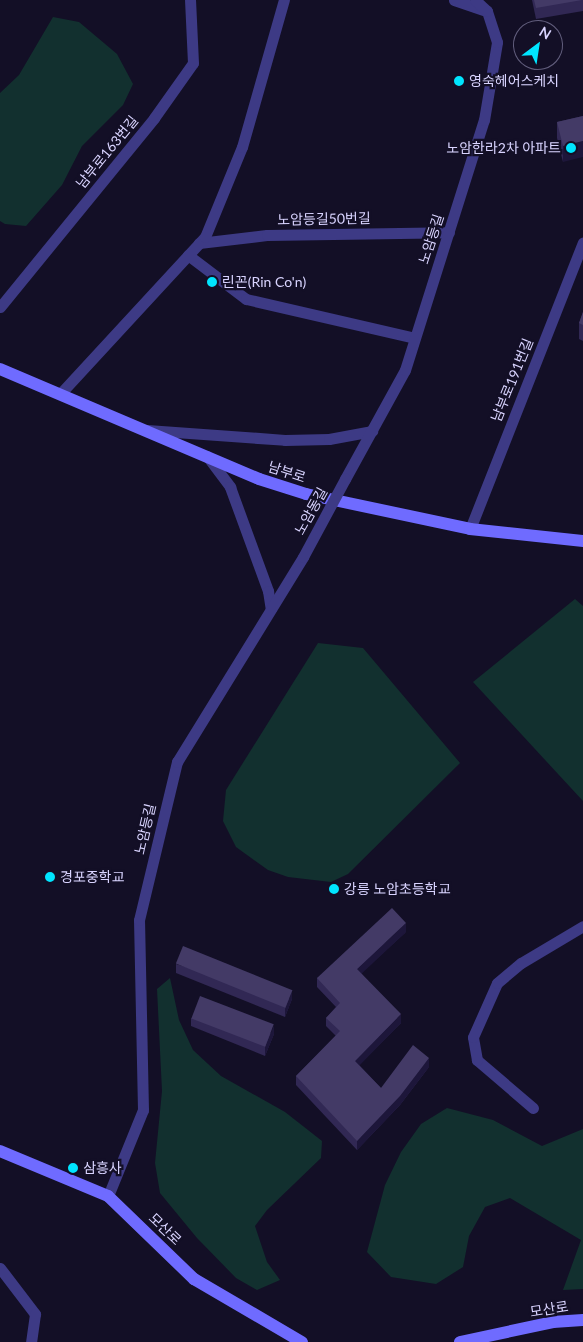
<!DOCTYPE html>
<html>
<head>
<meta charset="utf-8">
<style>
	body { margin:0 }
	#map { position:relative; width:583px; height:1342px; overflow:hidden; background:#130f26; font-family:Lato,"Noto Sans KR",sans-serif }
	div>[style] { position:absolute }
	.green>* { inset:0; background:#12302f }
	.street>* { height:11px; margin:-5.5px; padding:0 5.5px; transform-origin:5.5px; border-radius:5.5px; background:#3d3a85 }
	.secondary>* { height:12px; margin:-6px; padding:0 6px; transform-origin:6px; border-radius:6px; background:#6f6bff }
	.street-bridge>* { height:11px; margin:-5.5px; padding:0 5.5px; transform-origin:5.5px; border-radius:5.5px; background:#3d3a85 }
	.wall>* { inset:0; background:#312854 }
	.shaded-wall>* { inset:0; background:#1d163a }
	.building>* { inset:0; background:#433a66; transform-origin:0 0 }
	.dots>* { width:14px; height:14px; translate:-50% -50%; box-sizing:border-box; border:2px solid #130f26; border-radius:50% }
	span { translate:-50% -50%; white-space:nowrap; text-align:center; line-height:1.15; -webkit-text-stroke:4.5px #130f26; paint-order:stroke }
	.poi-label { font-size:14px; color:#d9d4ff }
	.left { translate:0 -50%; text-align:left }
	.right { translate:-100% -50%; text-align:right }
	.street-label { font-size:14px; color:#d9d4ff }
	.north { position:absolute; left:513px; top:20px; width:50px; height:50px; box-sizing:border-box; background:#130f26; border:1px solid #625e7d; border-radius:50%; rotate:31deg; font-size:14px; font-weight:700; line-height:20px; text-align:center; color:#d9d4ff }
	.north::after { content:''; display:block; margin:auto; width:18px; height:22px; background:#00e5ff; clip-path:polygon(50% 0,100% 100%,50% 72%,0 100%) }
</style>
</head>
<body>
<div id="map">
	<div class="green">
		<i style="clip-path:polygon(53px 17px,79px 22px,117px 54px,133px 84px,123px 105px,82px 146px,62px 185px,26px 226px,5px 224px,0 221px,0 93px,19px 75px)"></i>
		<i style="clip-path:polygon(575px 599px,583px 606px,583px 801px,473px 682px)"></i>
		<i style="clip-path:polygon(318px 643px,363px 648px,460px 763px,348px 874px,331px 882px,288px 877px,268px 870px,236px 847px,223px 821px,226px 790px)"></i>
		<i style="clip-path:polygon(170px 978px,179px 1020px,193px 1050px,221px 1076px,285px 1112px,322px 1141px,321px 1158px,267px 1210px,255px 1226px,267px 1262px,280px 1280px,257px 1290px,236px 1278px,197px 1238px,160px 1193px,155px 1163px,162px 1091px,157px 989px)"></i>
		<i style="clip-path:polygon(447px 1108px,493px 1120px,542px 1146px,583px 1129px,583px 1289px,563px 1290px,581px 1240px,510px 1198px,485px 1207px,469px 1236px,463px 1267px,436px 1284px,391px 1277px,367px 1252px,385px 1185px,401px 1152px,421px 1124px)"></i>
	</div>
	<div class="street">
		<i style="left:454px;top:0;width:31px;rotate:19deg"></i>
		<i style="left:199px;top:243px;width:68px;rotate:-6.7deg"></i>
		<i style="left:267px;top:235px;width:182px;rotate:-0.9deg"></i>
		<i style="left:188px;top:255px;width:73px;rotate:37.2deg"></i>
		<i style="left:246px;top:299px;width:173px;rotate:13deg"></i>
		<i style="left:0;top:307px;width:244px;rotate:-50.8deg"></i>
		<i style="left:154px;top:118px;width:67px;rotate:-54.7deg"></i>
		<i style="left:193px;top:63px;width:63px;rotate:-92.7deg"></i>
		<i style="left:60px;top:394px;width:214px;rotate:-47.3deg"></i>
		<i style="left:205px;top:237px;width:97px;rotate:-67.7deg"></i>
		<i style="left:242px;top:147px;width:153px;rotate:-74.1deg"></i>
		<i style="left:147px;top:430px;width:138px;rotate:4.1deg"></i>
		<i style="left:285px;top:440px;width:44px;rotate:-1.3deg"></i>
		<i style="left:329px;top:439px;width:44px;rotate:-10.5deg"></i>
		<i style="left:207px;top:456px;width:39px;rotate:53deg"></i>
		<i style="left:230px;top:487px;width:111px;rotate:69.9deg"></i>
		<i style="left:268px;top:591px;width:18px;rotate:81deg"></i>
		<i style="left:345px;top:479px;width:124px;rotate:-61.2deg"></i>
		<i style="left:405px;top:370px;width:262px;rotate:-72.5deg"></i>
		<i style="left:484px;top:120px;width:79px;rotate:-80.5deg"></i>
		<i style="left:497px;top:42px;width:33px;rotate:-108deg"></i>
		<i style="left:487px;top:11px;width:16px;rotate:-137deg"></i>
		<i style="left:470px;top:529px;width:308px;rotate:-68.5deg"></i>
		<i style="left:533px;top:1108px;width:74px;rotate:-139.4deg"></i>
		<i style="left:477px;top:1060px;width:23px;rotate:-100deg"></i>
		<i style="left:473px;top:1037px;width:59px;rotate:-66deg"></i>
		<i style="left:497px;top:983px;width:31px;rotate:-40deg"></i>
		<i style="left:521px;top:963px;width:72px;rotate:-30.8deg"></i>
		<i style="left:108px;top:1196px;width:93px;rotate:-67.9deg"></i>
		<i style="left:143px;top:1110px;width:190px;rotate:-91.2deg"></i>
		<i style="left:139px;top:920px;width:163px;rotate:-76.5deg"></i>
		<i style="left:177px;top:762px;width:241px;rotate:-58.4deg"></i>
		<i style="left:0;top:1268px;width:58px;rotate:52.7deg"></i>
		<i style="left:35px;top:1314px;width:28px;rotate:98deg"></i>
	</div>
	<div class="secondary">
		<i style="left:0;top:369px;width:281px;rotate:23deg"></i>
		<i style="left:259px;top:479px;width:49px;rotate:17.7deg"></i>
		<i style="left:306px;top:494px;width:168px;rotate:12deg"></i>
		<i style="left:470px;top:529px;width:114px;rotate:6.1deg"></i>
		<i style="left:0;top:1151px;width:117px;rotate:22.6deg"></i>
		<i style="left:108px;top:1196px;width:120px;rotate:44deg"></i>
		<i style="left:194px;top:1279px;width:125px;rotate:30.3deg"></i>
		<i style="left:460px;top:1342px;width:95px;rotate:-12.1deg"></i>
		<i style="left:553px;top:1322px;width:30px;rotate:-4deg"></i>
	</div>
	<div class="street-bridge">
		<i style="left:303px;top:557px;width:89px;rotate:-61.7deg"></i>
	</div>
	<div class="wall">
		<i style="clip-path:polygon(532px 0,583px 0,583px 11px,536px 19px)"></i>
		<i style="clip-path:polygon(583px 116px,563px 162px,557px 138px,557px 122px)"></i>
		<i style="clip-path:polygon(583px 312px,583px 341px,579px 339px,579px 323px)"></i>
		<i style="clip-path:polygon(406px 932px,361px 973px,401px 1023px,359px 1065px,381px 1088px,429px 1067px,400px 1105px,357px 1150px,296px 1085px,296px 1076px,336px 1036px,326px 1026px,326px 1018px,336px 1007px,317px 987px,317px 978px)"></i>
		<i style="clip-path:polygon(176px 964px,292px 999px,285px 1017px,176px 973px)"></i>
		<i style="clip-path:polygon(191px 1018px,274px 1034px,265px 1056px,191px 1026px)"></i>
	</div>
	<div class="shaded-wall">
		<i style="clip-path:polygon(583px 141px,583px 157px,563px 162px,563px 146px)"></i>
		<i style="clip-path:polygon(406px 923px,406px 932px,357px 978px,357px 969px)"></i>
		<i style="clip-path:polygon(292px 991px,292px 999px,285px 1017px,285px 1009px)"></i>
		<i style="clip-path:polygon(401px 1014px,401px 1023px,355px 1070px,355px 1061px)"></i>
		<i style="clip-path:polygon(274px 1025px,274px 1034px,265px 1056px,265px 1047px)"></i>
		<i style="clip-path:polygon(429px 1058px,429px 1067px,400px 1105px,357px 1150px,357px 1141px)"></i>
	</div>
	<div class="building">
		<i style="clip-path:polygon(534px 0,582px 0,536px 8px)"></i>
		<i style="clip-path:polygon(583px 116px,583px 141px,563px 146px,557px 122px)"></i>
		<i style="clip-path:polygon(583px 312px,583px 325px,579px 323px)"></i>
		<i style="clip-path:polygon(392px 908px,406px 923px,357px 969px,401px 1014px,355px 1061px,381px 1088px,413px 1045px,429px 1058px,400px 1096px,357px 1141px,296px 1076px,340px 1031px,326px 1018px,340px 1003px,317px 978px)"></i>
		<i style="left:183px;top:946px;width:118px;height:19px;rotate:22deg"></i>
		<i style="left:200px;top:996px;width:79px;height:24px;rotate:21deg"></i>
	</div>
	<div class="dots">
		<i style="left:459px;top:81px;background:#00e5ff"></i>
		<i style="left:571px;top:148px;background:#00e5ff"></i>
		<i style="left:212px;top:282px;background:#00e5ff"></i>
		<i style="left:50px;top:877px;background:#00e5ff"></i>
		<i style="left:334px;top:889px;background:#00e5ff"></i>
		<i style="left:73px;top:1168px;background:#00e5ff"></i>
	</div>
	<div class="poi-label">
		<span class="left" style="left:469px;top:81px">영숙헤어스케치</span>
		<span class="right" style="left:561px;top:148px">노암한라2차 아파트</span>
		<span class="left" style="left:222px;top:282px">린꼰(Rin Co'n)</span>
		<span class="left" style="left:60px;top:877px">경포중학교</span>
		<span class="left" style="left:344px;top:889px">강릉 노암초등학교</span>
		<span class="left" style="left:83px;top:1168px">삼흥사</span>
	</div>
	<div class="street-label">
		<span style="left:107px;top:152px;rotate:-51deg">남부로163번길</span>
		<span style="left:324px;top:219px;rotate:-1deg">노암등길50번길</span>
		<span style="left:431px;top:239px;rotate:-72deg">노암등길</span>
		<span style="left:512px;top:380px;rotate:-68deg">남부로191번길</span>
		<span style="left:287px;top:472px;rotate:18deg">남부로</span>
		<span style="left:311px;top:511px;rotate:-61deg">노암동길</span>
		<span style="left:145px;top:829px;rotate:-77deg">노암등길</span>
		<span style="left:165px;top:1229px;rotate:44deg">모산로</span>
		<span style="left:549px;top:1309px;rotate:-9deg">모산로</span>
	</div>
	<div class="north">N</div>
</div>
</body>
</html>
